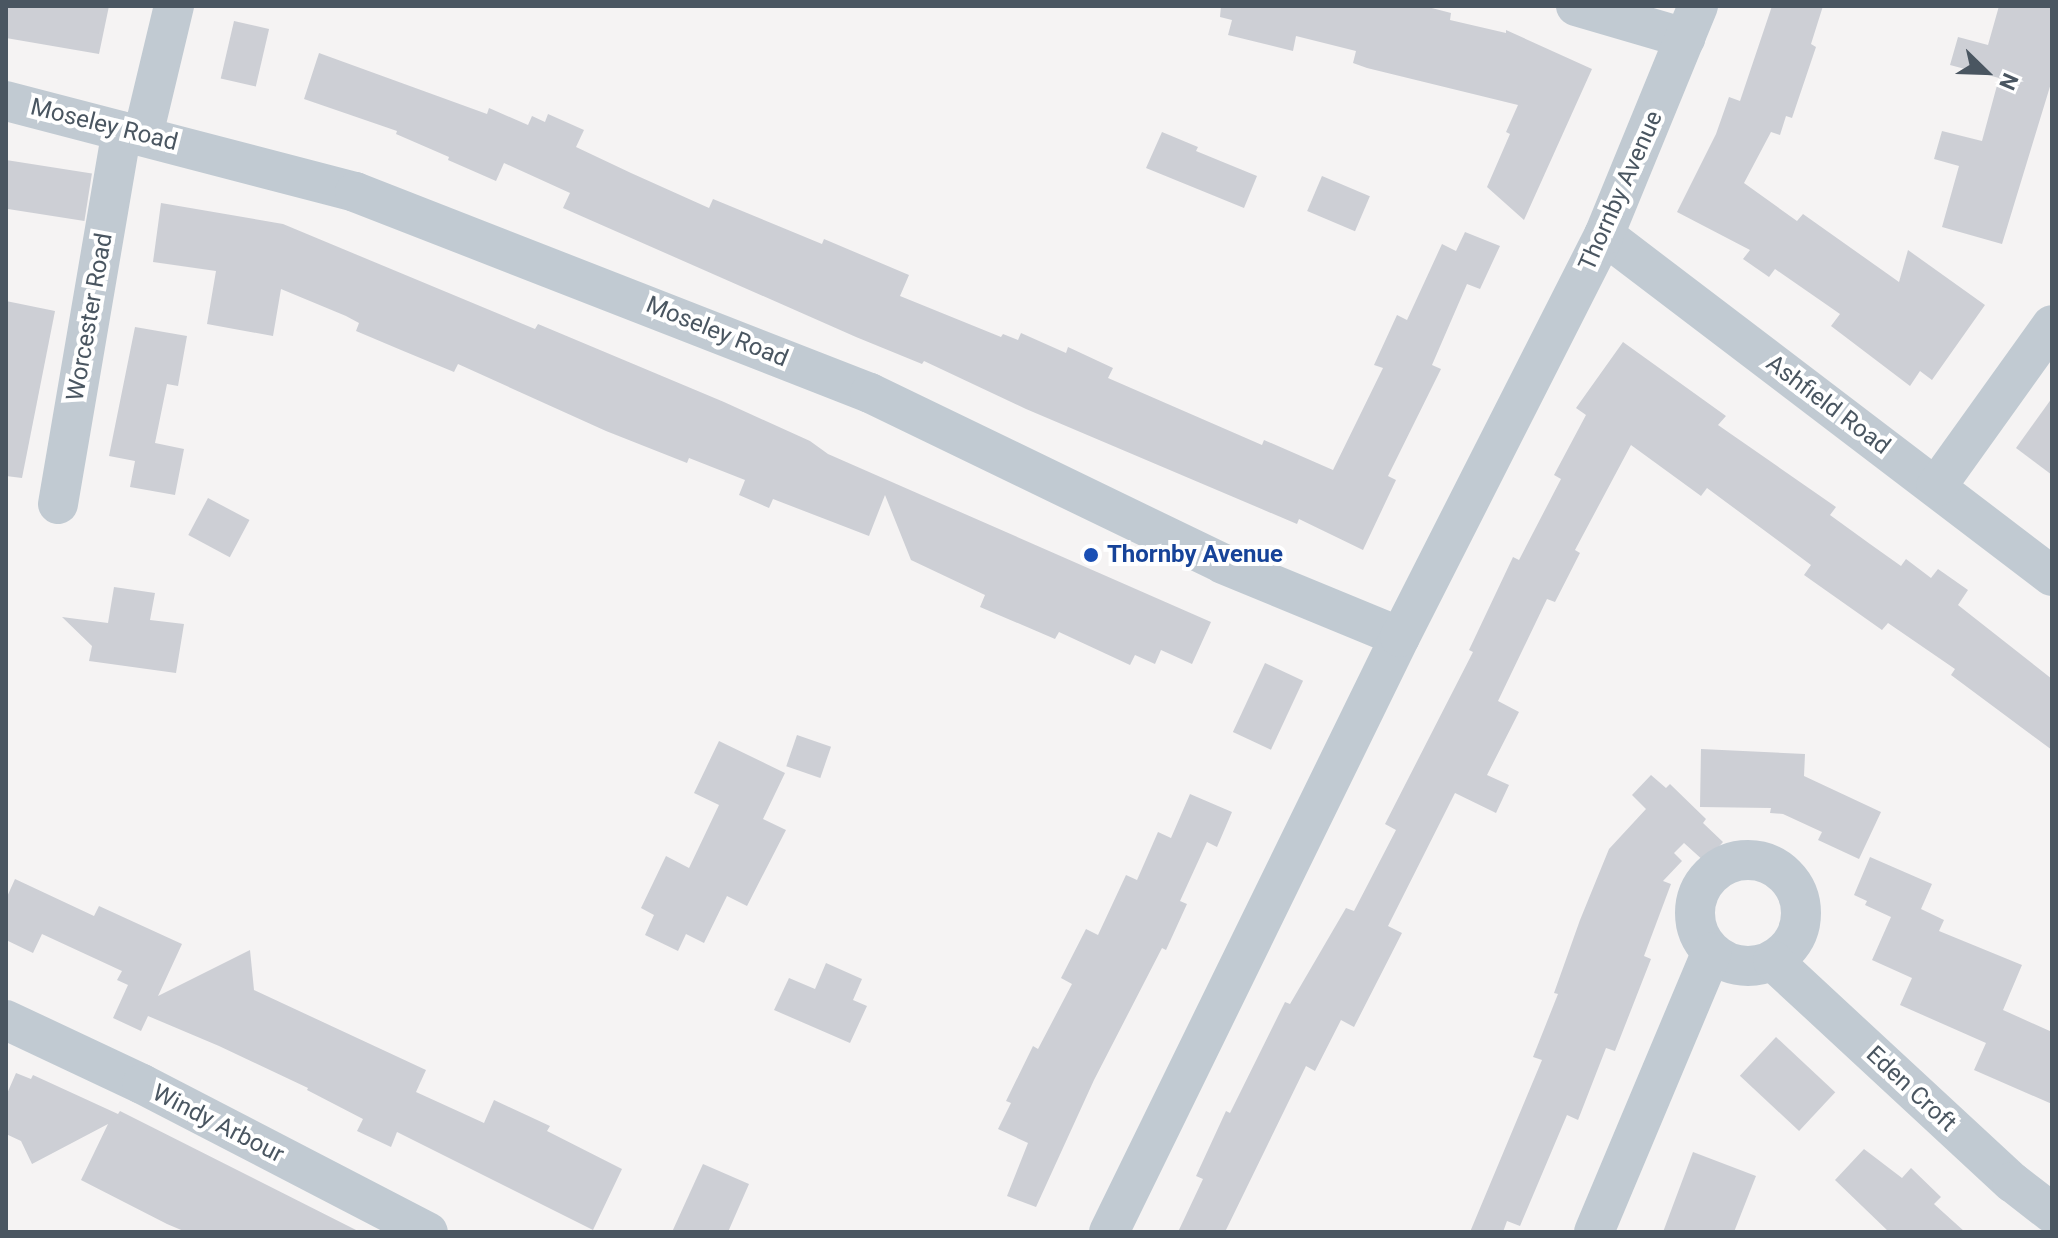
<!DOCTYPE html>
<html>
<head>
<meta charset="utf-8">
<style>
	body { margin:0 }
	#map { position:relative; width:2058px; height:1238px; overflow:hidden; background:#f5f3f3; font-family:Roboto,sans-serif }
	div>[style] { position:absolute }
	.building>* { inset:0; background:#cdcfd5; transform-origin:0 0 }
	.minor>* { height:40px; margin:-20px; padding:0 20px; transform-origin:20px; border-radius:20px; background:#c1cad2 }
	.minor>.ring { margin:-20px; padding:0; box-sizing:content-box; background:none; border:40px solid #c1cad2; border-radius:50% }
	.dots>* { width:22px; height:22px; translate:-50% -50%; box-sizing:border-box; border:4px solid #fff; border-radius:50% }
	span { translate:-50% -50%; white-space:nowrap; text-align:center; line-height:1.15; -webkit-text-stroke:8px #fff; paint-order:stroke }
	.street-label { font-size:24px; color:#4a5661 }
	.transit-label { font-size:24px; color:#164399; font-weight:700 }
	.left { translate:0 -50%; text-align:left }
	.frame { position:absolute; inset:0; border:8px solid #4a5661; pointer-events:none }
	.north { position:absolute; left:1946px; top:32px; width:80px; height:80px; -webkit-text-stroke:6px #fff; paint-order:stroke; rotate:113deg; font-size:22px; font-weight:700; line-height:32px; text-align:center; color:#4a5661 }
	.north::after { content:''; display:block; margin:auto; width:28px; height:36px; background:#4a5661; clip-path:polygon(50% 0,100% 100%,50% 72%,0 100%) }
</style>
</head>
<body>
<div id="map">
	<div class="building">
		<i style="clip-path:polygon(6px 6px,109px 6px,99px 54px,6px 38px)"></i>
		<i style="clip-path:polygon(1221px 6px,1424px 6px,1451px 13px,1450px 20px,1506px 33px,1506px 30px,1592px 69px,1524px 220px,1487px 187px,1510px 134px,1506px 132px,1518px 105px,1367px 68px,1353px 63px,1356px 51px,1296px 36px,1293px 51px,1228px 35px,1232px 20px,1220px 17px)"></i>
		<i style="clip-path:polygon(1772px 6px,1823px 6px,1811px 44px,1816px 47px,1792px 118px,1786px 116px,1780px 135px,1771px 132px,1744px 183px,1797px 221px,1803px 214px,1899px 282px,1908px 250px,1985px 305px,1932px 380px,1920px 371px,1910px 386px,1831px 326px,1840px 314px,1775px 269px,1769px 277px,1743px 259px,1750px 250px,1677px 212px,1716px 134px,1729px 97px,1740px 101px)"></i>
		<i style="clip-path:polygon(1999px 6px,2052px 6px,2052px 80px,2002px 244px,1942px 227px,1959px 166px,1934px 159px,1942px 131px,1982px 141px,1999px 78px,1950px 65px,1958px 37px,1988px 45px)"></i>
		<i style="left:234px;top:21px;width:36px;height:59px;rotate:13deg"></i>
		<i style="clip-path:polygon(319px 53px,487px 114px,489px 108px,528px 125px,532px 116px,545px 122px,548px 114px,584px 130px,576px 147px,631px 173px,709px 208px,713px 199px,822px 244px,824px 239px,909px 275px,900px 296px,1001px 337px,1003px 334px,1018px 340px,1021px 333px,1066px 353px,1068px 347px,1113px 368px,1108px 378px,1262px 445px,1264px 440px,1333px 470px,1383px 368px,1374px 365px,1397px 315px,1407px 320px,1442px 244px,1456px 251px,1465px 232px,1500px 246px,1480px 289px,1467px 284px,1432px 365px,1441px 369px,1388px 476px,1396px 480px,1363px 550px,1299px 519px,1297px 524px,1026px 409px,924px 361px,922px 364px,856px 337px,563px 208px,570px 193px,504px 163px,496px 181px,448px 160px,449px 157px,396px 134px,397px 131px,304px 99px)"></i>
		<i style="clip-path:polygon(1162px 132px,1198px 147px,1196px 151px,1257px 176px,1244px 208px,1146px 168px)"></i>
		<i style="left:6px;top:160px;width:87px;height:48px;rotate:9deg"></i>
		<i style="left:1322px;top:176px;width:52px;height:38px;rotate:23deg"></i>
		<i style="clip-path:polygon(161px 203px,283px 224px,535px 329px,538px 324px,724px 402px,810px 441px,828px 454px,1211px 622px,1192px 664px,1161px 650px,1155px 664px,1135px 655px,1130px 665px,1059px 632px,1055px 639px,980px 607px,985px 595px,911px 560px,885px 495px,869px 536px,773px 499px,769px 508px,739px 495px,745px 480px,689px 458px,687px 463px,606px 431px,458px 364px,454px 372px,401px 350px,356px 331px,359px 323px,346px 316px,281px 289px,273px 336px,207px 324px,216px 271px,153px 262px)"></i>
		<i style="clip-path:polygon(6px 301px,55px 311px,22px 478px,6px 476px)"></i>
		<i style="clip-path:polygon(135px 327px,187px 336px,178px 386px,167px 384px,155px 443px,184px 449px,175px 495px,130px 487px,135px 461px,109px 456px)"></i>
		<i style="clip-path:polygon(1623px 342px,1726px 416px,1718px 425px,1836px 507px,1830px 515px,1870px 544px,1901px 566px,1906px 559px,1931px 578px,1938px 569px,1968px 590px,1958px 605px,2052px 679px,2052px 750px,1951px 675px,1955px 669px,1888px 623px,1882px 630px,1804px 575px,1811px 565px,1707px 488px,1701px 496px,1631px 445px,1575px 550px,1580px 553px,1555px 602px,1547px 599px,1498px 701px,1519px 712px,1487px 775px,1509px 785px,1496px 813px,1455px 793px,1388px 926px,1402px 933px,1354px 1027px,1341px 1020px,1315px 1071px,1306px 1066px,1225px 1232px,1178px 1232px,1203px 1179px,1196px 1176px,1226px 1111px,1230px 1113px,1285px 1002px,1290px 1004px,1346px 908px,1354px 911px,1396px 830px,1385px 824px,1473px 652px,1469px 650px,1513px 557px,1519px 560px,1561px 479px,1554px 475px,1586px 415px,1576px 408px)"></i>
		<i style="clip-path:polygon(2052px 398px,2052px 475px,2016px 448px)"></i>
		<i style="left:208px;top:498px;width:47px;height:42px;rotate:28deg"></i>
		<i style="clip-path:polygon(114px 587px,155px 593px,150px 620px,184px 624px,176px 673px,89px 661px,92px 646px,62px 617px,108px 623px)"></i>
		<i style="left:1265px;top:663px;width:42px;height:76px;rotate:25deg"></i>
		<i style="left:797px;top:735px;width:36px;height:33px;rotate:19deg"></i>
		<i style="clip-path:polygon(719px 741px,785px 773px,763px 819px,786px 830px,747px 906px,727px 896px,704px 943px,686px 934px,678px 951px,645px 935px,654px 915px,641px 908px,666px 856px,689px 868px,719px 805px,694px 793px)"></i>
		<i style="clip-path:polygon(1701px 749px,1805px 754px,1804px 776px,1881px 812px,1859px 859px,1818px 840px,1822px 832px,1783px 814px,1770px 813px,1771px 808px,1700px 807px)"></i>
		<i style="clip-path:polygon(1651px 775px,1666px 788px,1670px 784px,1706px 819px,1703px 823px,1723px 842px,1705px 862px,1684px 843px,1674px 853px,1682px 861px,1663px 881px,1671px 884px,1644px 956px,1651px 959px,1615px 1051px,1606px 1048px,1578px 1120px,1567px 1115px,1520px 1226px,1507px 1221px,1503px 1232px,1470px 1232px,1542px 1060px,1533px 1057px,1558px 994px,1554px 993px,1580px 920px,1609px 849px,1646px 809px,1632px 795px)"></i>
		<i style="clip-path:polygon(1190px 794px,1232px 812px,1217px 847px,1207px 842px,1180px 901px,1187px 904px,1166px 950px,1162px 948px,1094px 1080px,1036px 1207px,1007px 1196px,1028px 1143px,998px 1129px,1011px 1103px,1006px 1101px,1033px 1046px,1038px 1049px,1072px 984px,1061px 978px,1086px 929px,1098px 935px,1126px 875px,1137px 880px,1158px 832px,1171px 838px)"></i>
		<i style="clip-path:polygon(1870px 857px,1932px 884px,1921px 909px,1944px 920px,1939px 931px,2022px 965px,2003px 1010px,2052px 1032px,2052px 1104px,1974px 1070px,1986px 1043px,1900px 1005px,1912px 978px,1872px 960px,1891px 917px,1865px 905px,1867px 901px,1854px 895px)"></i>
		<i style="clip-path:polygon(15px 879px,94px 916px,99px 906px,182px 944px,158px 996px,250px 950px,254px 990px,426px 1070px,416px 1092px,484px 1123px,494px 1100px,550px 1126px,547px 1131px,622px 1169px,593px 1230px,397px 1132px,391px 1147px,357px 1131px,363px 1119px,307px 1090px,308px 1088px,219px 1046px,148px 1016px,141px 1031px,113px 1018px,128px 985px,117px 980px,122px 971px,42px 934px,33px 953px,6px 940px,6px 899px)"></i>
		<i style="clip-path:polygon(826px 963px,862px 979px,853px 1000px,867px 1006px,850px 1043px,774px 1010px,789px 978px,815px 989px)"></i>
		<i style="left:1776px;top:1037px;width:81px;height:53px;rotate:43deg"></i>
		<i style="clip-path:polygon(16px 1073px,31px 1079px,33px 1075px,118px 1114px,120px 1111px,360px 1232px,186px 1232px,167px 1224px,81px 1180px,108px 1124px,32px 1164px,21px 1141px,6px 1134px,6px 1096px)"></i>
		<i style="clip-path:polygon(1864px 1149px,1902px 1178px,1911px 1168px,1941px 1197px,1934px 1204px,1965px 1232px,1889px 1232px,1835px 1180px)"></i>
		<i style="clip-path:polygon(1693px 1152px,1756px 1176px,1734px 1232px,1663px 1232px)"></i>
		<i style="clip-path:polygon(703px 1164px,749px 1184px,728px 1232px,672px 1232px)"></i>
	</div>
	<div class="minor">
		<i style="left:1576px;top:6px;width:114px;rotate:16.4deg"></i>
		<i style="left:6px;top:101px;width:361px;rotate:14.6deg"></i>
		<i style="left:355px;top:192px;width:553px;rotate:21.32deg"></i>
		<i style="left:870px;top:393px;width:392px;rotate:25.8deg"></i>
		<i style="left:1223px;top:564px;width:191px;rotate:22.4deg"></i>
		<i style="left:143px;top:135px;width:133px;rotate:-76.5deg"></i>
		<i style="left:1604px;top:235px;width:563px;rotate:37.28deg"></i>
		<i style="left:1936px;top:487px;width:199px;rotate:-54.4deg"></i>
		<i style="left:58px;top:504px;width:378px;rotate:-80.3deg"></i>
		<i class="ring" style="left:1695px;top:860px;width:66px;height:66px"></i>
		<i style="left:1773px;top:961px;width:326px;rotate:42.8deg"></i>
		<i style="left:2012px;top:1182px;width:51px;rotate:37.8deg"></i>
		<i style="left:6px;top:1020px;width:150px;rotate:25.2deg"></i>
		<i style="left:142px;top:1084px;width:322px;rotate:27.4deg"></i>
		<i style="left:1109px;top:1232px;width:662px;rotate:-63.94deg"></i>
		<i style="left:1400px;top:637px;width:451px;rotate:-63.1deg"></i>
		<i style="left:1604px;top:235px;width:248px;rotate:-67.7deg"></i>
		<i style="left:1594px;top:1232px;width:303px;rotate:-67.2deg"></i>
	</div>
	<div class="dots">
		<i style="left:1091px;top:555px;background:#1a4fb4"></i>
	</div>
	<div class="street-label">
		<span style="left:104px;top:125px;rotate:14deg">Moseley Road</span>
		<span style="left:1621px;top:191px;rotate:-66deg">Thornby Avenue</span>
		<span style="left:90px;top:317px;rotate:-80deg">Worcester Road</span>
		<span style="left:717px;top:332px;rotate:22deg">Moseley Road</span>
		<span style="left:1828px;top:405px;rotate:37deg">Ashfield Road</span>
		<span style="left:1911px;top:1089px;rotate:43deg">Eden Croft</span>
		<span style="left:218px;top:1124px;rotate:27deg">Windy Arbour</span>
	</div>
	<div class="transit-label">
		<span class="left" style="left:1107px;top:555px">Thornby Avenue</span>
	</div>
	<div class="frame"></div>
	<div class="north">N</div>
</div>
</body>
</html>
